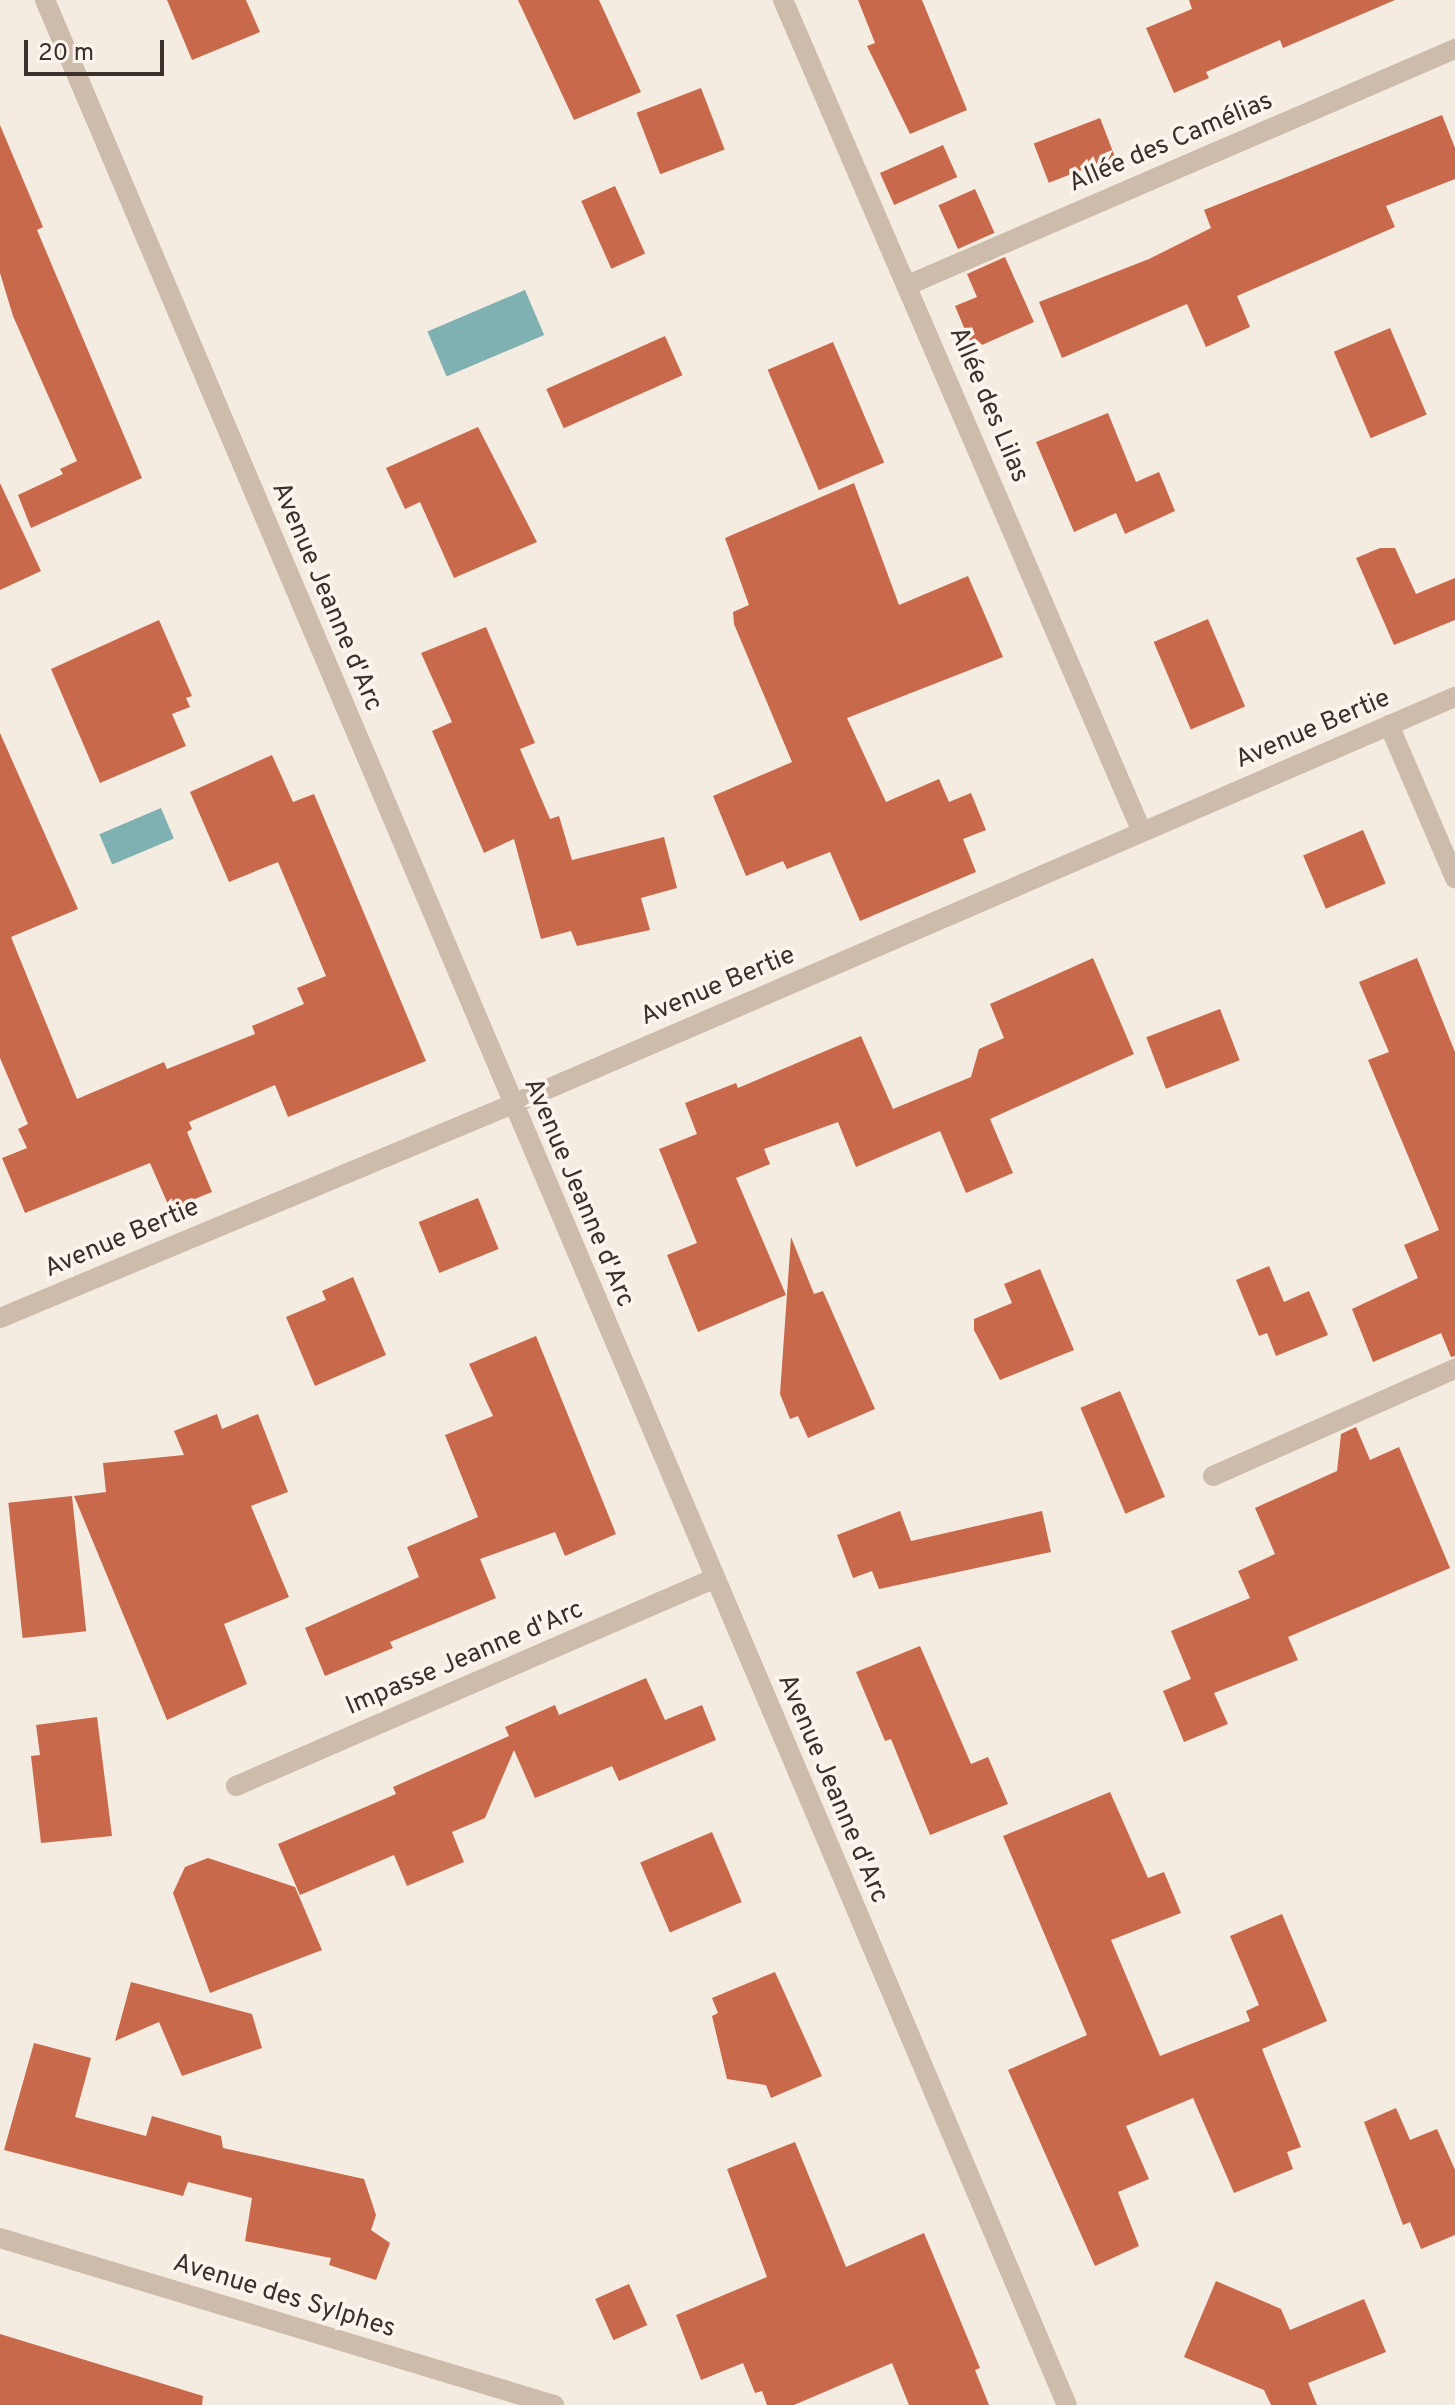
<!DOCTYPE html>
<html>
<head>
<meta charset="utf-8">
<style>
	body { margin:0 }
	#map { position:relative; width:1455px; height:2405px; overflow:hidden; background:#f4ebe1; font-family:Overpass,sans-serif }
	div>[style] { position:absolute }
	.water>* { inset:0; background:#7fb0b2; transform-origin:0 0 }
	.building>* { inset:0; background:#c8694b; transform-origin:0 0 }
	.minor>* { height:20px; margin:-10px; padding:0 10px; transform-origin:10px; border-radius:10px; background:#cdbbac }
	span { translate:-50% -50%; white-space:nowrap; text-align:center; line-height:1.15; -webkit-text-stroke:7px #fbf5ee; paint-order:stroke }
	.street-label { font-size:26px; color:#3b302b }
	.scale { position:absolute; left:24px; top:40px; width:140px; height:36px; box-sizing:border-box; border:4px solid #3b302b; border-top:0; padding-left:10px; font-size:24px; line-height:28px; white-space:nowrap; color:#3b302b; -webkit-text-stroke:6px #fbf5ee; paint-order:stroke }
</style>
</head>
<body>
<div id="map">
	<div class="water">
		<i style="left:525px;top:290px;width:49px;height:106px;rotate:67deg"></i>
		<i style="left:161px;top:808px;width:33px;height:67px;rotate:67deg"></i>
	</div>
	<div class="building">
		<i style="clip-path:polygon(167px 0,246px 0,260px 32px,192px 60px)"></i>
		<i style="clip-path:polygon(518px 0,599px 0,641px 92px,574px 120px)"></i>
		<i style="clip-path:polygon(858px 0,922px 0,967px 110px,910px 134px,867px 46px,875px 43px)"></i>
		<i style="clip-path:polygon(1189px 0,1395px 0,1283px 48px,1280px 40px,1206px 72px,1209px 78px,1174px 93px,1146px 28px,1192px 9px)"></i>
		<i style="left:701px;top:88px;width:66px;height:69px;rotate:69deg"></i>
		<i style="clip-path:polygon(1442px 115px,1455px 148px,1455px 179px,1386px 206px,1395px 227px,1237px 296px,1250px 327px,1206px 347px,1187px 304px,1062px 358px,1039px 302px,1149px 259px,1211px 228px,1204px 210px)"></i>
		<i style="left:1100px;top:118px;width:42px;height:71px;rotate:69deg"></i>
		<i style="clip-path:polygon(0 125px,43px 227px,37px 230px,142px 478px,31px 528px,18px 495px,63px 474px,60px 469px,77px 461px,13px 316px,0 273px)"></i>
		<i style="left:943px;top:145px;width:35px;height:69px;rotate:66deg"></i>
		<i style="left:615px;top:186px;width:74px;height:37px;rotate:66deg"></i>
		<i style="left:975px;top:189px;width:48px;height:40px;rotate:66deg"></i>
		<i style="clip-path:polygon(1005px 257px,1034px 322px,973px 349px,955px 306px,977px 297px,967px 274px)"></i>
		<i style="left:1390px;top:328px;width:94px;height:61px;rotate:67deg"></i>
		<i style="left:665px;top:336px;width:43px;height:130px;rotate:66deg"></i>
		<i style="left:833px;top:342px;width:131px;height:71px;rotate:67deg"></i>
		<i style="clip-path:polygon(1108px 413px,1136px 482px,1159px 472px,1175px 511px,1125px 534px,1116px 513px,1074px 532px,1036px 442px)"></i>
		<i style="clip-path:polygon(478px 427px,537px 542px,454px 578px,420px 502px,405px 509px,386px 468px)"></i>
		<i style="clip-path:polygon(0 483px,41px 571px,0 590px)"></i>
		<i style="clip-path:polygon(854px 483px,899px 605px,968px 576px,1003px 657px,847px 718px,886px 802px,939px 779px,949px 802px,971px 793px,986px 830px,963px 839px,976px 872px,860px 921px,830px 852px,787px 869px,783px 861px,746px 876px,713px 796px,792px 762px,734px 624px,733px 612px,749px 605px,725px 538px)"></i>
		<i style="clip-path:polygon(1380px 548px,1395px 548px,1416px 594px,1455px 578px,1455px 620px,1394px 645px,1356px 558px)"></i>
		<i style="left:1208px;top:619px;width:95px;height:59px;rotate:67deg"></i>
		<i style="clip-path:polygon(159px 620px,192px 696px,186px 698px,190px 707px,172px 714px,186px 746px,100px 783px,51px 669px)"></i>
		<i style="clip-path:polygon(486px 627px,535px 743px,520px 749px,550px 819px,559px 816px,572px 860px,664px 837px,677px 888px,641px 898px,650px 930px,577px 946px,571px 931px,541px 939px,514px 839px,484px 853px,432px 731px,452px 722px,421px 653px)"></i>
		<i style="clip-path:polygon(0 733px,78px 909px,11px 937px,77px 1099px,164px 1062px,167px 1069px,255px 1034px,252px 1026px,304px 1004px,297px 988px,326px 976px,278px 862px,229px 882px,190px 792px,272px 755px,293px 802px,314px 794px,426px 1061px,288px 1117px,275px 1085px,189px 1122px,192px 1129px,187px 1132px,212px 1192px,170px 1209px,150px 1163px,25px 1213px,2px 1158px,27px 1148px,18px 1129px,28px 1124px,0 1058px)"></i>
		<i style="left:1363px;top:830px;width:58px;height:65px;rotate:67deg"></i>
		<i style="clip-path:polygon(1093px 958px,1134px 1054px,990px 1119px,1013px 1173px,966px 1193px,940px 1131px,856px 1167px,838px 1122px,764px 1149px,770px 1164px,736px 1178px,786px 1295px,698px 1332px,667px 1255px,697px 1243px,659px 1149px,697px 1134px,685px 1103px,736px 1083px,738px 1088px,861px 1036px,893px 1109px,971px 1077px,979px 1049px,1004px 1038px,990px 1004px)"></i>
		<i style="clip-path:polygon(1417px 958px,1455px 1052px,1455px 1356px,1451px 1357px,1441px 1333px,1373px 1362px,1352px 1309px,1418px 1278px,1404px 1245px,1439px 1230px,1368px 1060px,1389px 1052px,1359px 982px)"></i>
		<i style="left:1220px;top:1009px;width:55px;height:79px;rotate:69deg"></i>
		<i style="left:478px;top:1198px;width:55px;height:64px;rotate:68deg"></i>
		<i style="clip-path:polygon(791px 1237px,814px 1294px,823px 1291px,875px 1409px,808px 1438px,798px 1416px,790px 1419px,780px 1394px)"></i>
		<i style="clip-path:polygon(1269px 1266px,1284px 1302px,1309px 1291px,1328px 1335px,1276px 1356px,1267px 1333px,1259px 1336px,1236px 1280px)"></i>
		<i style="clip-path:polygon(1040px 1269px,1074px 1350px,1000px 1380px,974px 1330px,974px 1319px,1012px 1303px,1004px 1284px)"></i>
		<i style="clip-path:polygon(353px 1277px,386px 1355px,315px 1386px,286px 1317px,326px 1300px,322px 1291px)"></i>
		<i style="clip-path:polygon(536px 1336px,616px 1534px,565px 1556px,555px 1532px,480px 1559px,496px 1598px,390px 1642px,393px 1648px,325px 1676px,305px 1628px,419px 1577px,407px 1547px,478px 1517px,445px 1435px,493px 1416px,469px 1364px)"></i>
		<i style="left:1120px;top:1391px;width:115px;height:43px;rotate:67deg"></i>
		<i style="clip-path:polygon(217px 1414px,222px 1429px,258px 1414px,288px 1492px,251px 1506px,289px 1597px,224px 1624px,247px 1684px,167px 1720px,74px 1496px,106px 1492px,103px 1463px,184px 1455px,174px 1431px)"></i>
		<i style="clip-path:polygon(1356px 1427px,1370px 1460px,1399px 1447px,1450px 1568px,1288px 1637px,1298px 1660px,1214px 1693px,1228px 1724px,1184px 1742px,1163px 1691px,1191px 1679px,1171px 1631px,1250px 1598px,1238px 1571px,1275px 1554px,1255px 1508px,1337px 1471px,1341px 1434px)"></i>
		<i style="left:72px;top:1496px;width:136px;height:64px;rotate:84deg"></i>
		<i style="clip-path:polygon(900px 1511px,911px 1541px,1042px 1511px,1051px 1552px,879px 1589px,872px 1571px,853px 1578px,837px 1535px)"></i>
		<i style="clip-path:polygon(920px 1646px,971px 1764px,988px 1757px,1008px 1804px,930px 1835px,891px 1739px,885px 1741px,856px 1672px)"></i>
		<i style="clip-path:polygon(646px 1678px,665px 1720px,702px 1705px,716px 1740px,619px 1781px,612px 1766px,535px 1798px,514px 1750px,485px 1818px,452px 1832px,464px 1862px,407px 1886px,394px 1855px,300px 1895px,278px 1844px,396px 1794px,393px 1787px,509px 1736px,505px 1727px,555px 1705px,559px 1715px)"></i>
		<i style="clip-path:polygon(97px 1717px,112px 1836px,41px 1843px,31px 1756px,40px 1755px,36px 1725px)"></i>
		<i style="clip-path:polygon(1110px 1792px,1148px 1878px,1164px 1872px,1181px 1913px,1111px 1940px,1160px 2056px,1250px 2021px,1246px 2011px,1259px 2005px,1230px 1936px,1282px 1914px,1327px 2021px,1262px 2049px,1301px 2147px,1287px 2152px,1293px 2169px,1234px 2193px,1193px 2098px,1126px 2126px,1149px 2179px,1118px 2192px,1139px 2246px,1095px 2266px,1008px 2070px,1087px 2035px,1003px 1836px)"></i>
		<i style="left:712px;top:1832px;width:76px;height:78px;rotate:67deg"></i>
		<i style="clip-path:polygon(208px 1858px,295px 1887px,322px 1950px,210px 1993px,173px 1893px,185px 1867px)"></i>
		<i style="clip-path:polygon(775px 1972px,822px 2076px,771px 2098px,766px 2085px,727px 2079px,712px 2016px,718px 2013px,712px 1998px)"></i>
		<i style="clip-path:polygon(131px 1982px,252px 2014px,262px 2048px,182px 2076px,159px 2022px,115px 2041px)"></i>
		<i style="clip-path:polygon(34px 2043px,91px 2058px,75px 2117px,146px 2136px,152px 2116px,221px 2136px,223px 2148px,364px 2179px,376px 2215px,371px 2230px,390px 2243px,376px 2280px,329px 2265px,331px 2258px,245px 2241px,252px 2198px,188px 2182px,183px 2196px,4px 2150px)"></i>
		<i style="clip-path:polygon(1396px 2108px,1410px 2140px,1437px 2129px,1455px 2170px,1455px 2235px,1421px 2249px,1410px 2222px,1403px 2225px,1364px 2122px)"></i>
		<i style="clip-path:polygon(795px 2142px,846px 2267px,924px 2233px,980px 2368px,975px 2370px,989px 2405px,909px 2405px,892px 2363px,794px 2405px,767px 2405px,762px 2391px,755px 2393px,743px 2363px,701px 2380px,676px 2315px,767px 2277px,727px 2169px)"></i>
		<i style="clip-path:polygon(1216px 2281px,1281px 2309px,1290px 2330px,1364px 2299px,1386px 2352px,1308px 2383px,1317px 2405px,1271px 2405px,1264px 2390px,1184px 2357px)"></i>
		<i style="left:629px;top:2284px;width:45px;height:37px;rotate:66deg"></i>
		<i style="clip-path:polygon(0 2334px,203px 2396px,202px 2405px,0 2405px)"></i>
	</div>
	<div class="minor">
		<i style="left:45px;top:0;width:2613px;rotate:66.98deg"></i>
		<i style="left:783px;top:0;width:906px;rotate:66.66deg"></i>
		<i style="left:908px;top:285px;width:596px;rotate:-23.34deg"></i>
		<i style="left:1389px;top:725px;width:167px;rotate:66.7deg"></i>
		<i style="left:0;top:1318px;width:556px;rotate:-22.64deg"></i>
		<i style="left:513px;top:1104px;width:1026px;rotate:-23.37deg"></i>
		<i style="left:1213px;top:1476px;width:265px;rotate:-23.9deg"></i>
		<i style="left:236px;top:1786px;width:520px;rotate:-23.46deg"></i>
		<i style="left:0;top:2238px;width:579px;rotate:16.78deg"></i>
	</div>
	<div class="street-label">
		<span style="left:1171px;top:143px;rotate:-23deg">Allée des Camélias</span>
		<span style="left:988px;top:405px;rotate:67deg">Allée des Lilas</span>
		<span style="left:326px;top:597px;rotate:67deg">Avenue Jeanne d'Arc</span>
		<span style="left:1313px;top:730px;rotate:-23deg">Avenue Bertie</span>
		<span style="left:718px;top:987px;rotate:-23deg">Avenue Bertie</span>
		<span style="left:578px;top:1193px;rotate:67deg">Avenue Jeanne d'Arc</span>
		<span style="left:122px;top:1239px;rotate:-23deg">Avenue Bertie</span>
		<span style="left:465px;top:1659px;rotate:-23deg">Impasse Jeanne d'Arc</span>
		<span style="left:832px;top:1789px;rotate:67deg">Avenue Jeanne d'Arc</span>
		<span style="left:284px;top:2297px;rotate:17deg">Avenue des Sylphes</span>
	</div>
	<div class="scale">20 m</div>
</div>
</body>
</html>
